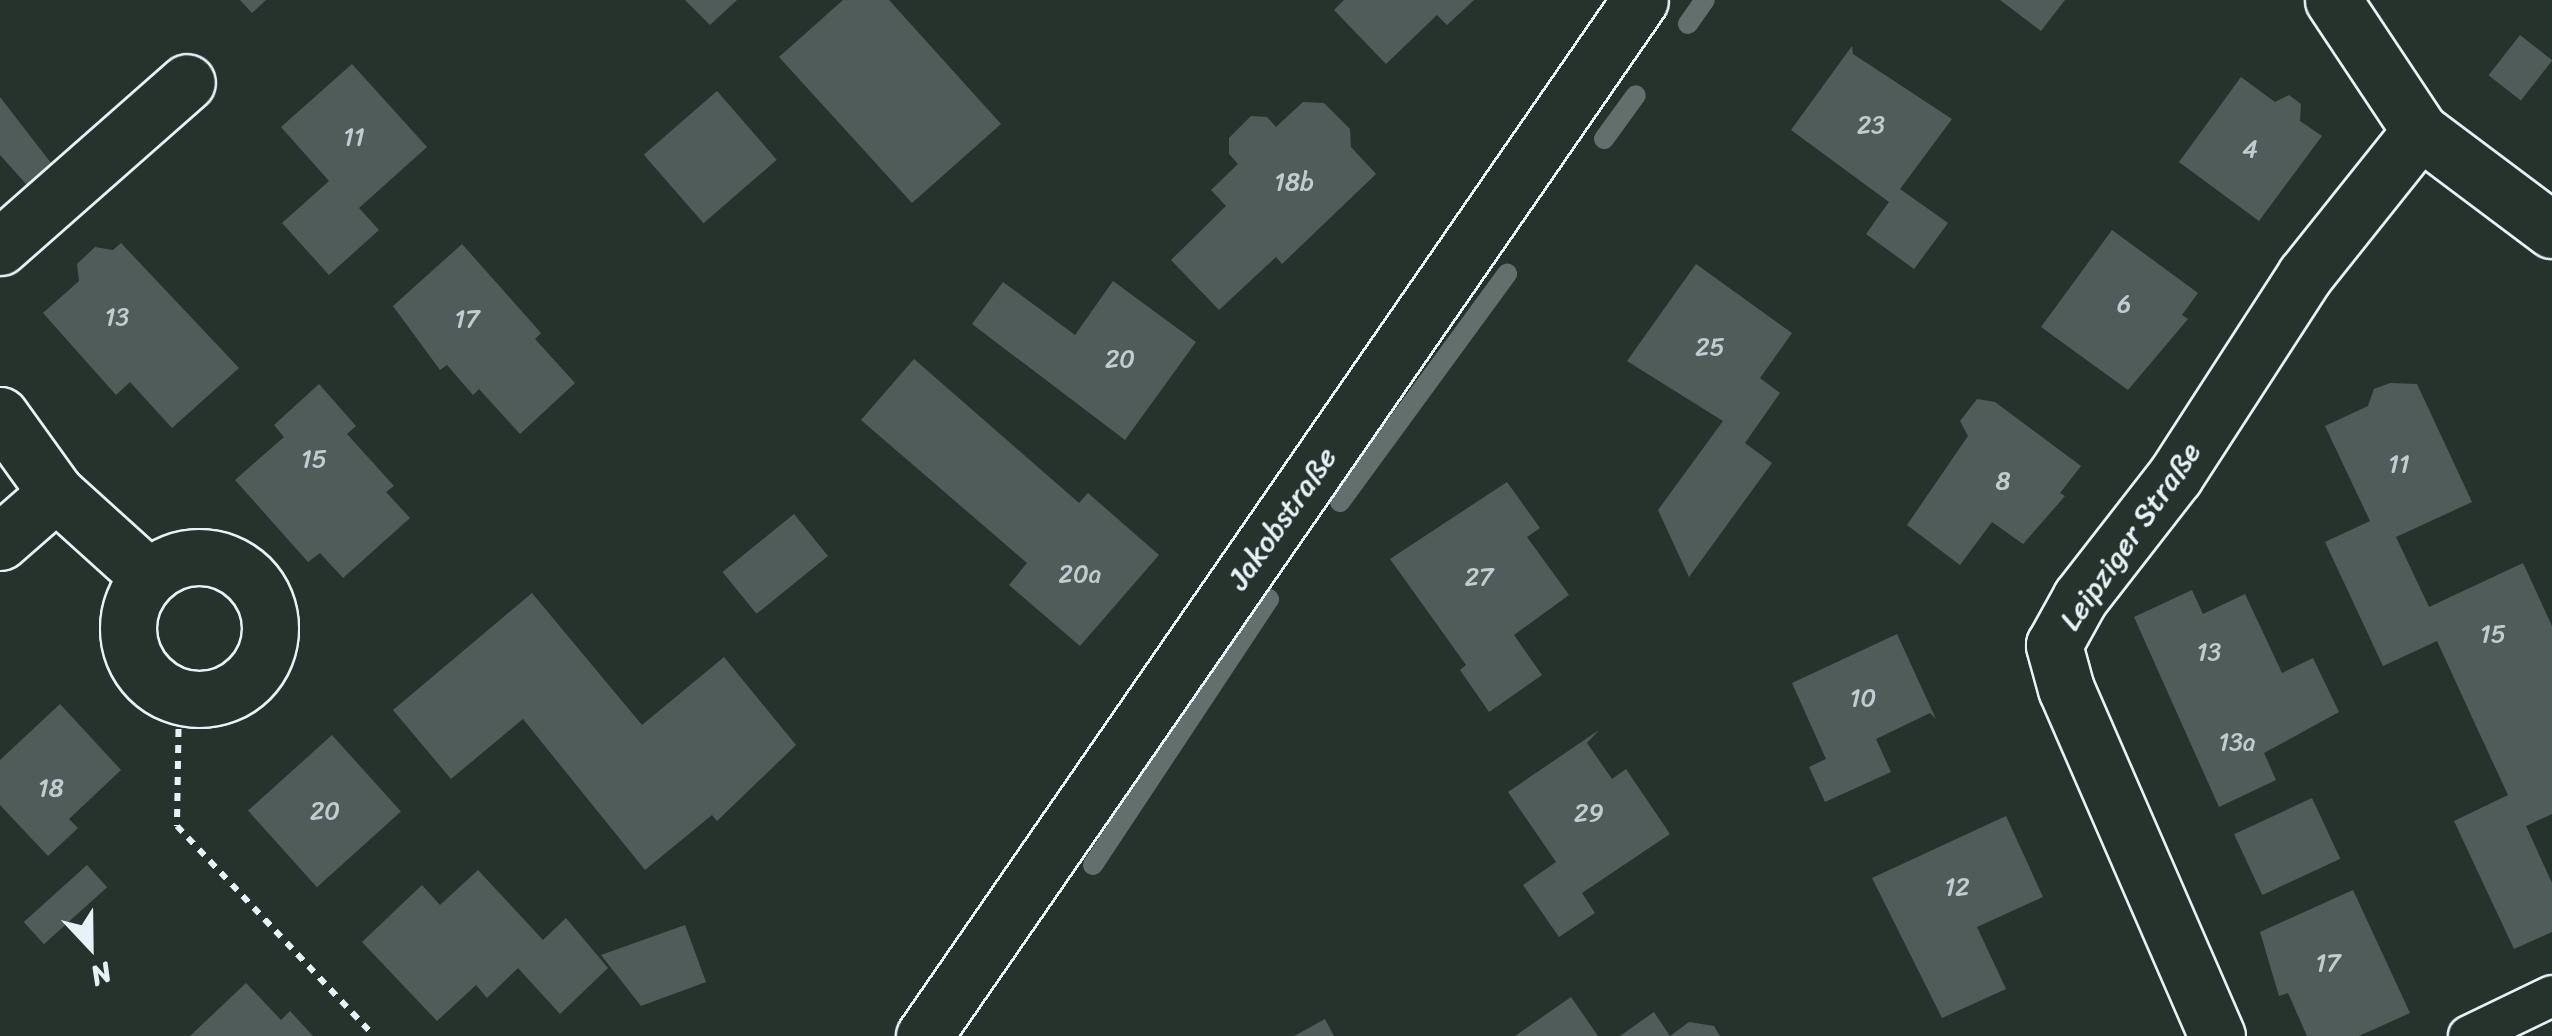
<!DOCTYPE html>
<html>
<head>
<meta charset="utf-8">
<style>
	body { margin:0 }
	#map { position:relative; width:2552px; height:1036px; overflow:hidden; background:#26332d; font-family:Sriracha,sans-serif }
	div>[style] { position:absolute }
	.stream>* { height:20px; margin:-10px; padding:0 10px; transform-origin:10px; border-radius:10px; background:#636f6d }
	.building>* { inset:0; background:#505c59; transform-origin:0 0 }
	.path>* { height:6px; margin-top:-3px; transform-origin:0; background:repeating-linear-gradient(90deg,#e8f1f8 0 8px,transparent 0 16px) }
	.roads { filter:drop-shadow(2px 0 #e8f1f8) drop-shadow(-2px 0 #e8f1f8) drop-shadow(0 2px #e8f1f8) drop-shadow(0 -2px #e8f1f8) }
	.service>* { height:40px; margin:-20px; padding:0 20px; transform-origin:20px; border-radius:20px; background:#26332d }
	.minor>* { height:55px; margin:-27.5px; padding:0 27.5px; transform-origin:27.5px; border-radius:27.5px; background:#26332d }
	.minor>.ring { margin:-27.5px; padding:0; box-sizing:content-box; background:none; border:55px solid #26332d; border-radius:50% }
	span { translate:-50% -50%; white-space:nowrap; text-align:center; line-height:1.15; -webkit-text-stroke:8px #26332d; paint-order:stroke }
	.number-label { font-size:25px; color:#c2ccd0 }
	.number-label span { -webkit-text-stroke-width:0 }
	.street-label { font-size:30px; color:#e8f1f8 }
	.north { position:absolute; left:40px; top:896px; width:100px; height:100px; -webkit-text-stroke:8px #26332d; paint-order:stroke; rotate:158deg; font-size:28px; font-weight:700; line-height:40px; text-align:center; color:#e8f1f8 }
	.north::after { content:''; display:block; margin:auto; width:35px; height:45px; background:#e8f1f8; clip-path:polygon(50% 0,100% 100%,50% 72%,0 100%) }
</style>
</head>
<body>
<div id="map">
	<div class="stream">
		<i style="left:1688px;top:24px;width:29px;rotate:-55deg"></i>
		<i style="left:1604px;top:139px;width:54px;rotate:-54deg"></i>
		<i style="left:1340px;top:502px;width:283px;rotate:-53.8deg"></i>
		<i style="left:1093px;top:865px;width:319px;rotate:-56.5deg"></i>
	</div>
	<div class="building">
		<i style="clip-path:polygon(240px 0,266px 0,252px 13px)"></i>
		<i style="clip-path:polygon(685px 0,737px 0,710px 25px)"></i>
		<i style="clip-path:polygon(843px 0,889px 0,1001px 124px,912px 203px,779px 57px)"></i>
		<i style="clip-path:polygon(1344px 0,1474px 0,1447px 25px,1437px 15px,1386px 64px,1334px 10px)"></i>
		<i style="clip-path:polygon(2000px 0,2065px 0,2041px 31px)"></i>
		<i style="left:2520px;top:35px;width:41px;height:51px;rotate:38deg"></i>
		<i style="clip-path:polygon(1852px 46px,1853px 54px,1952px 119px,1900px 189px,1948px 223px,1914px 269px,1866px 234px,1889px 202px,1791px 130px)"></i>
		<i style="clip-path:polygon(352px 64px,427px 147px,359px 208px,379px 230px,329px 275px,282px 223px,329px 181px,281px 127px)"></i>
		<i style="clip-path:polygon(2241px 77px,2275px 102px,2289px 95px,2301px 104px,2300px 121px,2322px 136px,2259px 221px,2179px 162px)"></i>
		<i style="left:717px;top:91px;width:91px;height:97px;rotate:49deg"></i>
		<i style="clip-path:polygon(0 97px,51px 163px,27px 185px,0 155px)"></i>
		<i style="clip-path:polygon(1303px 102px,1324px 103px,1350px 129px,1351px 147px,1376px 174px,1282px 264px,1276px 257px,1219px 310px,1171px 260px,1226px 206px,1211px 190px,1238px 164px,1229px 154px,1229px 138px,1251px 116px,1267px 117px,1276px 127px)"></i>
		<i style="clip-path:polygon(2112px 230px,2198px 293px,2182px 315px,2188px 319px,2128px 390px,2041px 327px)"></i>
		<i style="clip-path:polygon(121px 243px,239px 368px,172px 428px,130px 382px,116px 395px,43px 313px,79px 281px,77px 264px,95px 247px,113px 250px)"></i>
		<i style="clip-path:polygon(462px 244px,541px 333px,535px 339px,575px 383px,520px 434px,479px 389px,473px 395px,447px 365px,440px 370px,393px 306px)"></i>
		<i style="clip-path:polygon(1696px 264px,1792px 333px,1760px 378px,1780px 393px,1745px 443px,1772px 463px,1689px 577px,1658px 510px,1723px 421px,1627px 361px)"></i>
		<i style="clip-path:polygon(1113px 281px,1196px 342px,1125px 440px,972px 324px,1003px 282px,1075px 335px)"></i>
		<i style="clip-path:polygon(914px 359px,1079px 503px,1088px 493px,1159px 555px,1080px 646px,1009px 585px,1027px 563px,861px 420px)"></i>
		<i style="clip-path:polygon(2390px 383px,2417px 384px,2472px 502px,2396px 537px,2429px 607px,2523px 563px,2552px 626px,2552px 814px,2526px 826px,2552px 883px,2552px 932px,2514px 949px,2454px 821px,2508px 795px,2482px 739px,2437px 641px,2383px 666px,2325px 542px,2370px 521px,2325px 426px,2368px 406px,2374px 389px)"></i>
		<i style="clip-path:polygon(319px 384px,356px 426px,347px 434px,394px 486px,386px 492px,410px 518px,343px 578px,320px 553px,308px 562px,235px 480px,284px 437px,274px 425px)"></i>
		<i style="clip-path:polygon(1977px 399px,1995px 402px,2081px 466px,2060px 493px,2065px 496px,2023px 544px,1992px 522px,1960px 565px,1907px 525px,1968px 436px,1960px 421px)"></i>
		<i style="clip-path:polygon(1507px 482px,1540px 528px,1527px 537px,1569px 595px,1514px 635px,1542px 675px,1489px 712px,1460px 670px,1466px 665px,1390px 559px)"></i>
		<i style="left:794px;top:514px;width:54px;height:92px;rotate:51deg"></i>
		<i style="clip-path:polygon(2192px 590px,2203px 614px,2245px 594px,2282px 673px,2313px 658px,2339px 712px,2264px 753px,2276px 780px,2219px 807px,2134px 617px)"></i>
		<i style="clip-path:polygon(532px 593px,642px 725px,724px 657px,796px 745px,717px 821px,712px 815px,645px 870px,523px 719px,451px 779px,393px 710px)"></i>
		<i style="clip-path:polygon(1897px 634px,1936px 719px,1930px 713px,1876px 739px,1891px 772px,1825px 802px,1809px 767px,1826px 759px,1792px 683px)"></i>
		<i style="clip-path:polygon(60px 704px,121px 770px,69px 819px,78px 828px,48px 856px,0 805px,0 760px)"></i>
		<i style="clip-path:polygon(1599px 730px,1587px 743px,1612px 779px,1626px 769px,1670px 834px,1582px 893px,1595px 913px,1559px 937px,1523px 885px,1556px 862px,1508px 792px)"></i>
		<i style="left:332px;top:735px;width:103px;height:113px;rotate:48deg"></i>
		<i style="left:2312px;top:798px;width:67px;height:86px;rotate:65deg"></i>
		<i style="clip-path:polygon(2006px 816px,2043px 897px,1977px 927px,2006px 989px,1942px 1018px,1872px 878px)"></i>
		<i style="left:87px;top:865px;width:30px;height:85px;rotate:48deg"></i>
		<i style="clip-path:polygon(478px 870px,543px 940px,566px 918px,608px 968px,560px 1014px,518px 968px,487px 998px,476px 985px,437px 1021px,362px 942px,422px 885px,440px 905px)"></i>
		<i style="clip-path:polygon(2353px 890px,2410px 1013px,2359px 1036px,2307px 1036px,2288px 993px,2279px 996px,2260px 932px)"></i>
		<i style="clip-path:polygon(685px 925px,706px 982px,641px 1006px,601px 955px)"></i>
		<i style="clip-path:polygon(246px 983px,281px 1020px,290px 1011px,313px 1036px,190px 1036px)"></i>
		<i style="clip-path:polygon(1571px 997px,1598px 1036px,1515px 1036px)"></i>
		<i style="clip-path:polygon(1654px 1012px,1670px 1036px,1689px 1022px,1714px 1026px,1720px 1036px,1620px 1036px)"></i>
		<i style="clip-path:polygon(1325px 1019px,1334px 1036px,1294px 1036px)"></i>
	</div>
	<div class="path">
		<i style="left:179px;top:697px;width:129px;rotate:90.9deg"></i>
		<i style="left:177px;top:826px;width:288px;rotate:46.8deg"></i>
	</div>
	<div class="roads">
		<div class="service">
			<i style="left:2469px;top:1036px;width:92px;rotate:-25.7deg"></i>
		</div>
		<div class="minor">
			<i style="left:2333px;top:0;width:157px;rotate:56.4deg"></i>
			<i style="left:2420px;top:131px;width:165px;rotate:36.9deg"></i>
			<i style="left:0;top:247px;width:249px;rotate:-41.4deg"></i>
			<i style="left:0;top:415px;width:96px;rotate:54.3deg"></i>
			<i style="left:56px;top:493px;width:125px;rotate:42.1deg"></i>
			<i style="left:0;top:542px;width:74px;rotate:-41.2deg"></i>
			<i class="ring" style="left:128px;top:557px;width:87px;height:87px"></i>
			<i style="left:924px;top:1036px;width:1259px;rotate:-55.35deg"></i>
			<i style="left:2217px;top:1036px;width:378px;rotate:-113.5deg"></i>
			<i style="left:2066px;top:689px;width:46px;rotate:-105.3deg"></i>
			<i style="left:2054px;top:645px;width:54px;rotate:-61deg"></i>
			<i style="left:2080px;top:598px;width:155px;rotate:-52.1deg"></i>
			<i style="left:2175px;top:476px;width:239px;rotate:-57.1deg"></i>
			<i style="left:2305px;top:275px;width:184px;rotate:-51.4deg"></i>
		</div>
	</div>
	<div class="number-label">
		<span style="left:1871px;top:125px">23</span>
		<span style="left:354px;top:137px">11</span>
		<span style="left:2250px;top:149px">4</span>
		<span style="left:1294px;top:182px">18b</span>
		<span style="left:2124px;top:304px">6</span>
		<span style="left:117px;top:317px">13</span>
		<span style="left:467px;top:319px">17</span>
		<span style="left:1710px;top:347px">25</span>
		<span style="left:1120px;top:359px">20</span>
		<span style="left:314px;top:459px">15</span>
		<span style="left:2399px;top:464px">11</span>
		<span style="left:2003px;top:481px">8</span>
		<span style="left:1080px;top:574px">20a</span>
		<span style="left:1479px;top:577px">27</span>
		<span style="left:2493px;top:634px">15</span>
		<span style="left:2209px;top:652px">13</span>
		<span style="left:1863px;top:698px">10</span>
		<span style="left:2237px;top:742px">13a</span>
		<span style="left:51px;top:788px">18</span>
		<span style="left:325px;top:811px">20</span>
		<span style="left:1589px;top:813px">29</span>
		<span style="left:1957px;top:887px">12</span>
		<span style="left:2328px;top:963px">17</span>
	</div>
	<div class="street-label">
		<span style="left:1282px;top:518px;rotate:-55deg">Jakobstraße</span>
		<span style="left:2130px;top:536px;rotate:-55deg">Leipziger Straße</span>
	</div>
	<div class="north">N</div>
</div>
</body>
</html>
